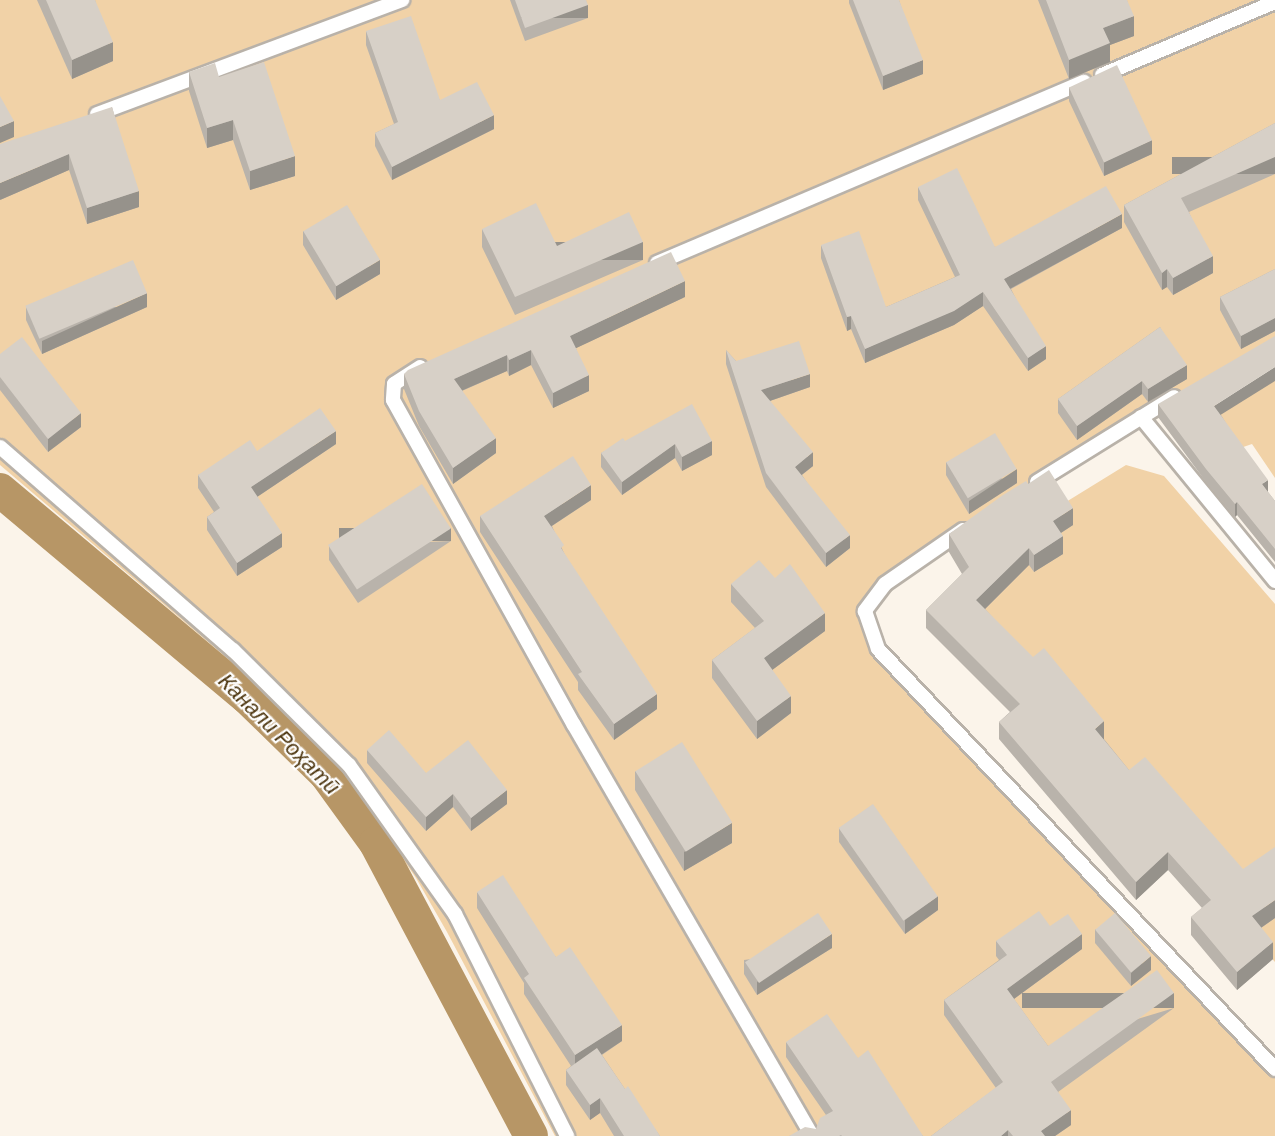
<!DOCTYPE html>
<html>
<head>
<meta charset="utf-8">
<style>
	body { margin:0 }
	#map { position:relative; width:1275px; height:1136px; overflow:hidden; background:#fbf4ea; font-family:Arial,sans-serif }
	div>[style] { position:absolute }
	.green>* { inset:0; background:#f1d2a7 }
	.canal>* { height:34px; margin:-17px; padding:0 17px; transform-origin:17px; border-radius:17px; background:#b79666 }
	.roads { filter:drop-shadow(2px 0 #b9b2a9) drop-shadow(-2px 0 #b9b2a9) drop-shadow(0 2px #b9b2a9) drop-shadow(0 -2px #b9b2a9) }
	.lane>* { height:14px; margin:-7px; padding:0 7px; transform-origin:7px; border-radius:7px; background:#fff }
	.wall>* { inset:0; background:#b9b3ab }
	.shaded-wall>* { inset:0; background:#96928b; transform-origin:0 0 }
	.building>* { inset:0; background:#d7d0c7; transform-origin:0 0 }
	span { translate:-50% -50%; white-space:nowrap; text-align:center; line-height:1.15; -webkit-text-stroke:4.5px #fff; paint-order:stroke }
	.water-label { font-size:22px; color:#4d350e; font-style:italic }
</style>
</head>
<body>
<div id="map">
	<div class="green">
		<i style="clip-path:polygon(0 0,1275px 0,1275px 340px,885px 584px,865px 611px,878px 650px,1275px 1069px,1275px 1136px,555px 1136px,447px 932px,416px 878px,342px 770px,221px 653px,0 465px)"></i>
		<i style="clip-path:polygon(1275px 375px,1275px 478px,1252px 444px,1220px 455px,1192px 417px)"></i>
		<i style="clip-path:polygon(1126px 465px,1164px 476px,1275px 604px,1275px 962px,1157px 831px,929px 607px,1053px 510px)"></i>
	</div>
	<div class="canal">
		<i style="left:0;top:490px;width:322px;rotate:40deg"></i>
		<i style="left:247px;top:697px;width:110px;rotate:44.3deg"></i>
		<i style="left:326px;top:774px;width:85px;rotate:54.1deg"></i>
		<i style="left:376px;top:843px;width:331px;rotate:62.1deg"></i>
	</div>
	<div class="roads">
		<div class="lane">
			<i style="left:1102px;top:75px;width:188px;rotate:-22.9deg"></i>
			<i style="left:97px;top:114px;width:326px;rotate:-20.5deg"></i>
			<i style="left:657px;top:263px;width:464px;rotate:-23deg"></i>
			<i style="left:420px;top:367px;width:31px;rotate:147deg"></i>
			<i style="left:394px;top:384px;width:16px;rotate:94deg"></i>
			<i style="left:393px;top:400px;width:372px;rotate:60.9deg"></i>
			<i style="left:574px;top:725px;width:475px;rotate:59.9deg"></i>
			<i style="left:1141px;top:417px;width:212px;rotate:50.7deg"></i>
			<i style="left:0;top:447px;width:309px;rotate:41.1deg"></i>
			<i style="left:233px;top:650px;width:163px;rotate:44.8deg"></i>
			<i style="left:349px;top:765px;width:183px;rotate:54.6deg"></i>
			<i style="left:455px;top:914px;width:249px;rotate:63.2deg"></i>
			<i style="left:1037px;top:482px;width:161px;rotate:-31.8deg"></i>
			<i style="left:963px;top:530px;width:95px;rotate:145.3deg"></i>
			<i style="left:885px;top:584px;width:34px;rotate:127deg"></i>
			<i style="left:865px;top:611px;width:40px;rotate:71.1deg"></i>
			<i style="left:878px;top:649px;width:578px;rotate:46.61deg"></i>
		</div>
	</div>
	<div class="wall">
		<i style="clip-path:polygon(37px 0,95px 0,113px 61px,72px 79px)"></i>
		<i style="clip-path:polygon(510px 0,586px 0,588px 18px,525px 41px)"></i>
		<i style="clip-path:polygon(849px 0,899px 0,923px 74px,883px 90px,849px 3px)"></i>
		<i style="clip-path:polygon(1038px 0,1127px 0,1134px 36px,1110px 45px,1110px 62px,1069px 79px)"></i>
		<i style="clip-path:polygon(366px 31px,440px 100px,494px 129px,392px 180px,375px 146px,375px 133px,394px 124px,366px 45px)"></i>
		<i style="clip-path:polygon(189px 72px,219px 77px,295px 176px,250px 190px,233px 140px,207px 148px,189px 91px)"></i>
		<i style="clip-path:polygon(1069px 87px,1152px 154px,1104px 176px,1069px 101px)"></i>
		<i style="clip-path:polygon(112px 107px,139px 207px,87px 224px,69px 170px,0 200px)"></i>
		<i style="clip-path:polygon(1275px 123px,1275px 174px,1189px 212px,1213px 273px,1173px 295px,1167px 287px,1162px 290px,1124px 222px,1124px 205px)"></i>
		<i style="clip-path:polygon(918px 187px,995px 247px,1122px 228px,1011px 289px,1046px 359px,1028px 371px,983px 306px,954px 325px,865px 363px,851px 329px,847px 331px,821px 258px,821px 245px,886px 307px,955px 277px,918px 200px)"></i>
		<i style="clip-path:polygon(482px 229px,557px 246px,643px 260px,515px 315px,482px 247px)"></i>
		<i style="clip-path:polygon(303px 231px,380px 274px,336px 300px,303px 245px)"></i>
		<i style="clip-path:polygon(1275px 269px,1275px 331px,1241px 349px,1220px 310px,1220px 297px)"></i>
		<i style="clip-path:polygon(685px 297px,576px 348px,589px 391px,553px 408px,531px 365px,509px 376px,507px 371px,462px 391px,496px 453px,453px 484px,419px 426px,404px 389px,404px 374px)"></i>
		<i style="clip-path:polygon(26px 307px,147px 307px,42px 354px,26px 320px)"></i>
		<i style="clip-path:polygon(1160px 327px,1187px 379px,1148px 402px,1142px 394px,1077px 440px,1058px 413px,1058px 399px)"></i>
		<i style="clip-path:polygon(726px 350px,736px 361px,810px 387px,770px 401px,813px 466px,802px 475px,850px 548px,826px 567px,766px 487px,726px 364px)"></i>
		<i style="clip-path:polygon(0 354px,81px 427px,48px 452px,0 390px)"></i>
		<i style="clip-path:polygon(1158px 404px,1221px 415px,1268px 492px,1275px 501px,1275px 562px,1237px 515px,1235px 517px,1206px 482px,1158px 417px)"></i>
		<i style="clip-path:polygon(625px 441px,712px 441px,712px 455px,682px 471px,675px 458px,622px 495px,601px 467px,601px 453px)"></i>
		<i style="clip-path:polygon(336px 444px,257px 497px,282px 547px,237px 576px,207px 530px,207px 517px,214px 512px,198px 488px,198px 475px,257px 451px)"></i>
		<i style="clip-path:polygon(946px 462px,1017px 483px,969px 514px,946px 475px)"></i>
		<i style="clip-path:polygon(1028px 484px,1073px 525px,1061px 533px,1063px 554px,1034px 572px,1029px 565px,985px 609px,1104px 739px,1129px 770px,1275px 918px,1261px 928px,1273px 959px,1237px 990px,1191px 935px,1191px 917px,1202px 908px,1168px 870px,1136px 900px,999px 739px,999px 722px,1010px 712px,926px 628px,926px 610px,962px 574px,949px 552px,949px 534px)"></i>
		<i style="clip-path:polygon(591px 500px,552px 526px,564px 553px,657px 709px,614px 740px,578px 690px,578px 682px,480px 532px,480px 516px)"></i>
		<i style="clip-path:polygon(451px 541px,358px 603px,329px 560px,329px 546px)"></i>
		<i style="clip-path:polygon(775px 578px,825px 631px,772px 670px,791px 713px,757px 739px,712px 678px,712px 660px,755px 628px,731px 602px,731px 584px)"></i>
		<i style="clip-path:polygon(367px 750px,426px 773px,507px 804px,471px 831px,453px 807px,426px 831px,367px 763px)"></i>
		<i style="clip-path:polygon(635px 771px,732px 843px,684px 871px,635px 790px)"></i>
		<i style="clip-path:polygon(839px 828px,938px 910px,905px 934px,839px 842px)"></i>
		<i style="clip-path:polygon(477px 892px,556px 957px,622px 1041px,602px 1055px,625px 1089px,660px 1136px,614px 1136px,600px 1113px,590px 1120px,566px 1085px,566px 1070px,571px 1066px,524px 994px,524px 983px,477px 908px)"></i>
		<i style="clip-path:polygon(1050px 926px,1082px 949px,1014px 999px,1048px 1046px,1174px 1008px,1058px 1092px,1071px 1125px,1055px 1136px,931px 1136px,996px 1088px,944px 1015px,944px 1000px,999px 960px,996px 956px,996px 941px)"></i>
		<i style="clip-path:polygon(1095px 929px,1151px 970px,1131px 986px,1095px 943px)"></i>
		<i style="clip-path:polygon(832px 948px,757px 995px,744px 974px,744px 960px)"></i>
		<i style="clip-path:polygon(786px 1042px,858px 1058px,923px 1136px,789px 1136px,816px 1129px,826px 1115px,786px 1057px)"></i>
	</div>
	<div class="shaded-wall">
		<i style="left:588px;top:5px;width:13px;height:67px;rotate:90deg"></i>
		<i style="clip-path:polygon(1134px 16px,1134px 36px,1110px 45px,1110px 62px,1069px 79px,1069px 60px,1103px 28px)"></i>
		<i style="clip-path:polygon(113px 42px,113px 61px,72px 79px,72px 60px)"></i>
		<i style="clip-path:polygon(923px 60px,923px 74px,883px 90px,883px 76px)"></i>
		<i style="clip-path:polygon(494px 115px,494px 129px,392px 180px,392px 167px)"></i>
		<i style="clip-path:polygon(233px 120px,233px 140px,207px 148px,207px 128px)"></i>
		<i style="clip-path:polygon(14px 121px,14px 137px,0 143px,0 127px)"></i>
		<i style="clip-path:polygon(1152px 140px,1152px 154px,1104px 176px,1104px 162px)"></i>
		<i style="clip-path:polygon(69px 154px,69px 170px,0 200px,0 183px)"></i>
		<i style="clip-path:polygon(295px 156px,295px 176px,250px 190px,250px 171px)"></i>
		<i style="left:1275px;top:157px;width:17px;height:103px;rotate:90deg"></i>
		<i style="clip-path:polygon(139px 191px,139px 207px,87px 224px,87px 208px)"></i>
		<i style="clip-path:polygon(1122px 214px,1122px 228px,1004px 292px,1004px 279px)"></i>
		<i style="left:643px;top:242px;width:18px;height:139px;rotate:90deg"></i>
		<i style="clip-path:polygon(1213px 256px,1213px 273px,1173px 295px,1173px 278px)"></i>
		<i style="clip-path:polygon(380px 260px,380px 274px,336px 300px,336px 286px)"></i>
		<i style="clip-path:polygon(1167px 269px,1167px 287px,1162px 290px,1162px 273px)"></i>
		<i style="clip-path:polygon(685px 281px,685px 297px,570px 351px,570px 336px)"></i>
		<i style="clip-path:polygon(983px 292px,983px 306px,954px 325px,865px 363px,865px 349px)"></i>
		<i style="clip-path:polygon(147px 293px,147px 307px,42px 354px,42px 341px)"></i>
		<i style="clip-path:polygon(851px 316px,851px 329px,847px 331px,847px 317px)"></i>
		<i style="clip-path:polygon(1275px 318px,1275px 331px,1241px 349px,1241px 336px)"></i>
		<i style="clip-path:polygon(1046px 346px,1046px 359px,1028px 371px,1028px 358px)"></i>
		<i style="clip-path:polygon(531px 350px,531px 365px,509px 376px,509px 360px)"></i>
		<i style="clip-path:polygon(507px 355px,507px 371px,454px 394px,454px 379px)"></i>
		<i style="clip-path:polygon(1187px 365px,1187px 379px,1148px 402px,1148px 389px)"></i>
		<i style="clip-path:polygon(1275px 367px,1275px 381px,1214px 419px,1214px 406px)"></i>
		<i style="clip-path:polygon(810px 374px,810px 387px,761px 404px,761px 390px)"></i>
		<i style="clip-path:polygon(589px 375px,589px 391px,553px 408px,553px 393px)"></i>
		<i style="clip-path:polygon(1142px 381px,1142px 394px,1077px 440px,1077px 426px)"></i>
		<i style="clip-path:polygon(81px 413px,81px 427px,48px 452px,48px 439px)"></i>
		<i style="clip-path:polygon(336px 431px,336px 444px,251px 501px,251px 487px)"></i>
		<i style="clip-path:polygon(496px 438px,496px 453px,453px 484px,453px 468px)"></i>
		<i style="clip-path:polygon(712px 441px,712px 455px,682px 471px,682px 457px)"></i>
		<i style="clip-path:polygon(675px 444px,675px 458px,622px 495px,622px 482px)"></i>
		<i style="clip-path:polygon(813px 452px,813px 466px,795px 480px,795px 467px)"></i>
		<i style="clip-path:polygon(1017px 469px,1017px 483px,969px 514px,969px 501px)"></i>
		<i style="clip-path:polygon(1268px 480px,1268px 493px,1262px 484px)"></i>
		<i style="clip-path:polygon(591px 485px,591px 500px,544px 531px,544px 516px)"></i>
		<i style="clip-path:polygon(1237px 502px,1237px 515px,1235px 517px,1235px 504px)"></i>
		<i style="clip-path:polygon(1073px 508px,1073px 525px,1053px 538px,1053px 521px)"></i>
		<i style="left:451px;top:528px;width:13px;height:112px;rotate:90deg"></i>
		<i style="clip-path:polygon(282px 533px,282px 547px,237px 576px,237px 563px)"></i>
		<i style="clip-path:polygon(850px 535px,850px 548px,826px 567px,826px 553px)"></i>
		<i style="clip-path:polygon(1063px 536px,1063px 554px,1034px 572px,1034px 555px)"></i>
		<i style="clip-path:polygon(1029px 548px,1029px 565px,976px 618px,976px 600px)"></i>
		<i style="clip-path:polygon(825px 613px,825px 631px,764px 676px,764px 658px)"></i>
		<i style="clip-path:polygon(657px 694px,657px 709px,614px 740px,614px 724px)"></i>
		<i style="clip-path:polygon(791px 696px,791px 713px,757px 739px,757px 721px)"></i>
		<i style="clip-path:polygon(1104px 721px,1104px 739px,1095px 747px,1095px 729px)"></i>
		<i style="clip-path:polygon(507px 790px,507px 804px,471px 831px,471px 818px)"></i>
		<i style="clip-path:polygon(453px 794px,453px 807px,426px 831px,426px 817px)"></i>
		<i style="clip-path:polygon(732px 823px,732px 843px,684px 871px,684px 852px)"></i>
		<i style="clip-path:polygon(1168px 852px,1168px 870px,1136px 900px,1136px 882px)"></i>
		<i style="clip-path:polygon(938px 896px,938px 910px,905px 934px,905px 920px)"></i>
		<i style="clip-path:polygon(1275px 900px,1275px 918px,1252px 934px,1252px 916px)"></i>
		<i style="clip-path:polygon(832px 934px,832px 948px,757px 995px,757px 982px)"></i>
		<i style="clip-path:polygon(1082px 934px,1082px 949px,1007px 1004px,1007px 989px)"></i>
		<i style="clip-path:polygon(1273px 942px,1273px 959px,1237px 990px,1237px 972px)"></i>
		<i style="clip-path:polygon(1151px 956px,1151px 970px,1131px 986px,1131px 973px)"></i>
		<i style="left:1174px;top:993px;width:15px;height:152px;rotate:90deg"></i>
		<i style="clip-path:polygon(622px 1025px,622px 1041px,575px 1072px,575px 1055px)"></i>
		<i style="clip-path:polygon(600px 1098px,600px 1113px,590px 1120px,590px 1105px)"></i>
		<i style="clip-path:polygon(1071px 1110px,1071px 1125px,1055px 1136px,1041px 1136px,1041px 1131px)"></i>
		<i style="clip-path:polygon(1008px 1130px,1008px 1136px,1001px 1136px)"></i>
	</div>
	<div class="building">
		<i style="clip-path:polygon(46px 0,95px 0,113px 42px,72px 60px)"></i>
		<i style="clip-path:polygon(515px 0,586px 0,588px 5px,525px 28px)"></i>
		<i style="clip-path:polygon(853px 0,899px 0,923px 60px,883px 76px)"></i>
		<i style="clip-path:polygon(1046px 0,1127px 0,1134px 16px,1103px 28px,1110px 43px,1069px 60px)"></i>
		<i style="clip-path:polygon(411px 16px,440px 100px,477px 82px,494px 115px,392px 167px,375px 133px,398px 122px,366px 31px)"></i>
		<i style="clip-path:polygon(264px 62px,295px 156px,250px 171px,233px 120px,207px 128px,189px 72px,215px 63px,219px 77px)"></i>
		<i style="left:1117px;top:65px;width:83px;height:53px;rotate:65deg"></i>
		<i style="clip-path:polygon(0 96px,14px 121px,0 127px)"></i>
		<i style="clip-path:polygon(112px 107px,139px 191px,87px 208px,69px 154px,0 183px,0 144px)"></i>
		<i style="clip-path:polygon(1275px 123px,1275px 157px,1181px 198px,1213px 256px,1173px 278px,1167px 269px,1162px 273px,1124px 205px)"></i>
		<i style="clip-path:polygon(957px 168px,995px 247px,1106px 186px,1122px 214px,1004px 279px,1046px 346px,1028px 358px,983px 292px,954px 311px,865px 349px,851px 316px,847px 317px,821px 245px,859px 231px,886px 307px,960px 275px,918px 187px)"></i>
		<i style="clip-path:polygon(536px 203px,557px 246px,629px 212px,643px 242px,515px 297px,482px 229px)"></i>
		<i style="left:347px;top:205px;width:64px;height:51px;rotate:59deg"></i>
		<i style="clip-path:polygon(671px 252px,685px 281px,570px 336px,589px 375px,553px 393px,531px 350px,509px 360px,507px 355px,454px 379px,496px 438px,453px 468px,419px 411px,404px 374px,408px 370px)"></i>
		<i style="left:133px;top:260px;width:36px;height:117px;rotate:67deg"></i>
		<i style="clip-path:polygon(1275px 269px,1275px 318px,1241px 336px,1220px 297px)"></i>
		<i style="clip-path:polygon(1160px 327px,1187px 365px,1148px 389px,1142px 381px,1077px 426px,1058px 399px)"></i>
		<i style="clip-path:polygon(1275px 336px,1275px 367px,1214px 406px,1268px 480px,1262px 484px,1275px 501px,1275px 549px,1237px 502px,1235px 504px,1206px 469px,1158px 404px)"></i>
		<i style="clip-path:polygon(22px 337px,81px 413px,48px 439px,0 377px,0 354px)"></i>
		<i style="clip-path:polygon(799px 341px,810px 374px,761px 390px,813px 452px,795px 467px,850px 535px,826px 553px,766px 473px,726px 350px,736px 361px)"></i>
		<i style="clip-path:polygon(692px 404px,712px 441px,682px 457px,675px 444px,622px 482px,601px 453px,623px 438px,625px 441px)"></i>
		<i style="clip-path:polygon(320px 408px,336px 431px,251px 487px,282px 533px,237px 563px,207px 517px,220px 508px,198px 475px,250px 440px,257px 451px)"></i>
		<i style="left:995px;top:433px;width:42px;height:57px;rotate:59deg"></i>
		<i style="clip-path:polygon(573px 456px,591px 485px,544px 516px,564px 545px,561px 548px,657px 694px,614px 724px,578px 674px,582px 672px,480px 516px)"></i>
		<i style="clip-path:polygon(1049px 470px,1073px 508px,1053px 521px,1063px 536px,1034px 555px,1029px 548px,976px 600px,1033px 657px,1044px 648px,1104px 721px,1095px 729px,1129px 770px,1145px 757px,1243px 869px,1275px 847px,1275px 900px,1252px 916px,1273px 942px,1237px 972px,1191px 917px,1211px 900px,1168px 852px,1136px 882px,999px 722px,1020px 704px,926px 610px,969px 567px,949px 534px,1003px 495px,1026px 481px,1028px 484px)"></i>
		<i style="left:422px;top:484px;width:53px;height:112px;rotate:57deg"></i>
		<i style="clip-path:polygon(759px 560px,775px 578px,790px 564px,825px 613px,764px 658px,791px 696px,757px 721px,712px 660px,764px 621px,731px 584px)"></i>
		<i style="clip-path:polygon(389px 730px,426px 773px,468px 740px,507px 790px,471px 818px,453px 794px,426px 817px,367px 750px)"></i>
		<i style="left:682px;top:742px;width:95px;height:55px;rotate:58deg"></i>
		<i style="left:873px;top:804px;width:113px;height:42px;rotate:55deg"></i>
		<i style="clip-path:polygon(503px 875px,556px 957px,570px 947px,622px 1025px,575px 1055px,524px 978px,529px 974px,477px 892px)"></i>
		<i style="clip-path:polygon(1039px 911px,1050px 926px,1068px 914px,1082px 934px,1007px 989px,1048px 1046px,1157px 970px,1174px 993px,1051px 1082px,1071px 1110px,1041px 1131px,1045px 1136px,1013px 1136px,1008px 1130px,1001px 1136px,931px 1136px,1003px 1082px,944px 1000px,1007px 955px,996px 941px)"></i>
		<i style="left:818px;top:913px;width:25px;height:88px;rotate:56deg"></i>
		<i style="left:1115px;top:913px;width:56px;height:26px;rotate:50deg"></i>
		<i style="clip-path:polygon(827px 1014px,858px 1058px,868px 1050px,923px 1136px,842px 1136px,841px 1135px,839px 1136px,789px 1136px,805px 1127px,816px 1129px,820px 1118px,833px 1111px,786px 1042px)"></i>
		<i style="clip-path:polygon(597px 1048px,625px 1089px,628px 1086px,660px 1136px,624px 1136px,600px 1098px,590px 1105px,566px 1070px)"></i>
	</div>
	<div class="water-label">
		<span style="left:279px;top:734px;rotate:45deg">Канали Роҳатӣ</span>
	</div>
</div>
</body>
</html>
